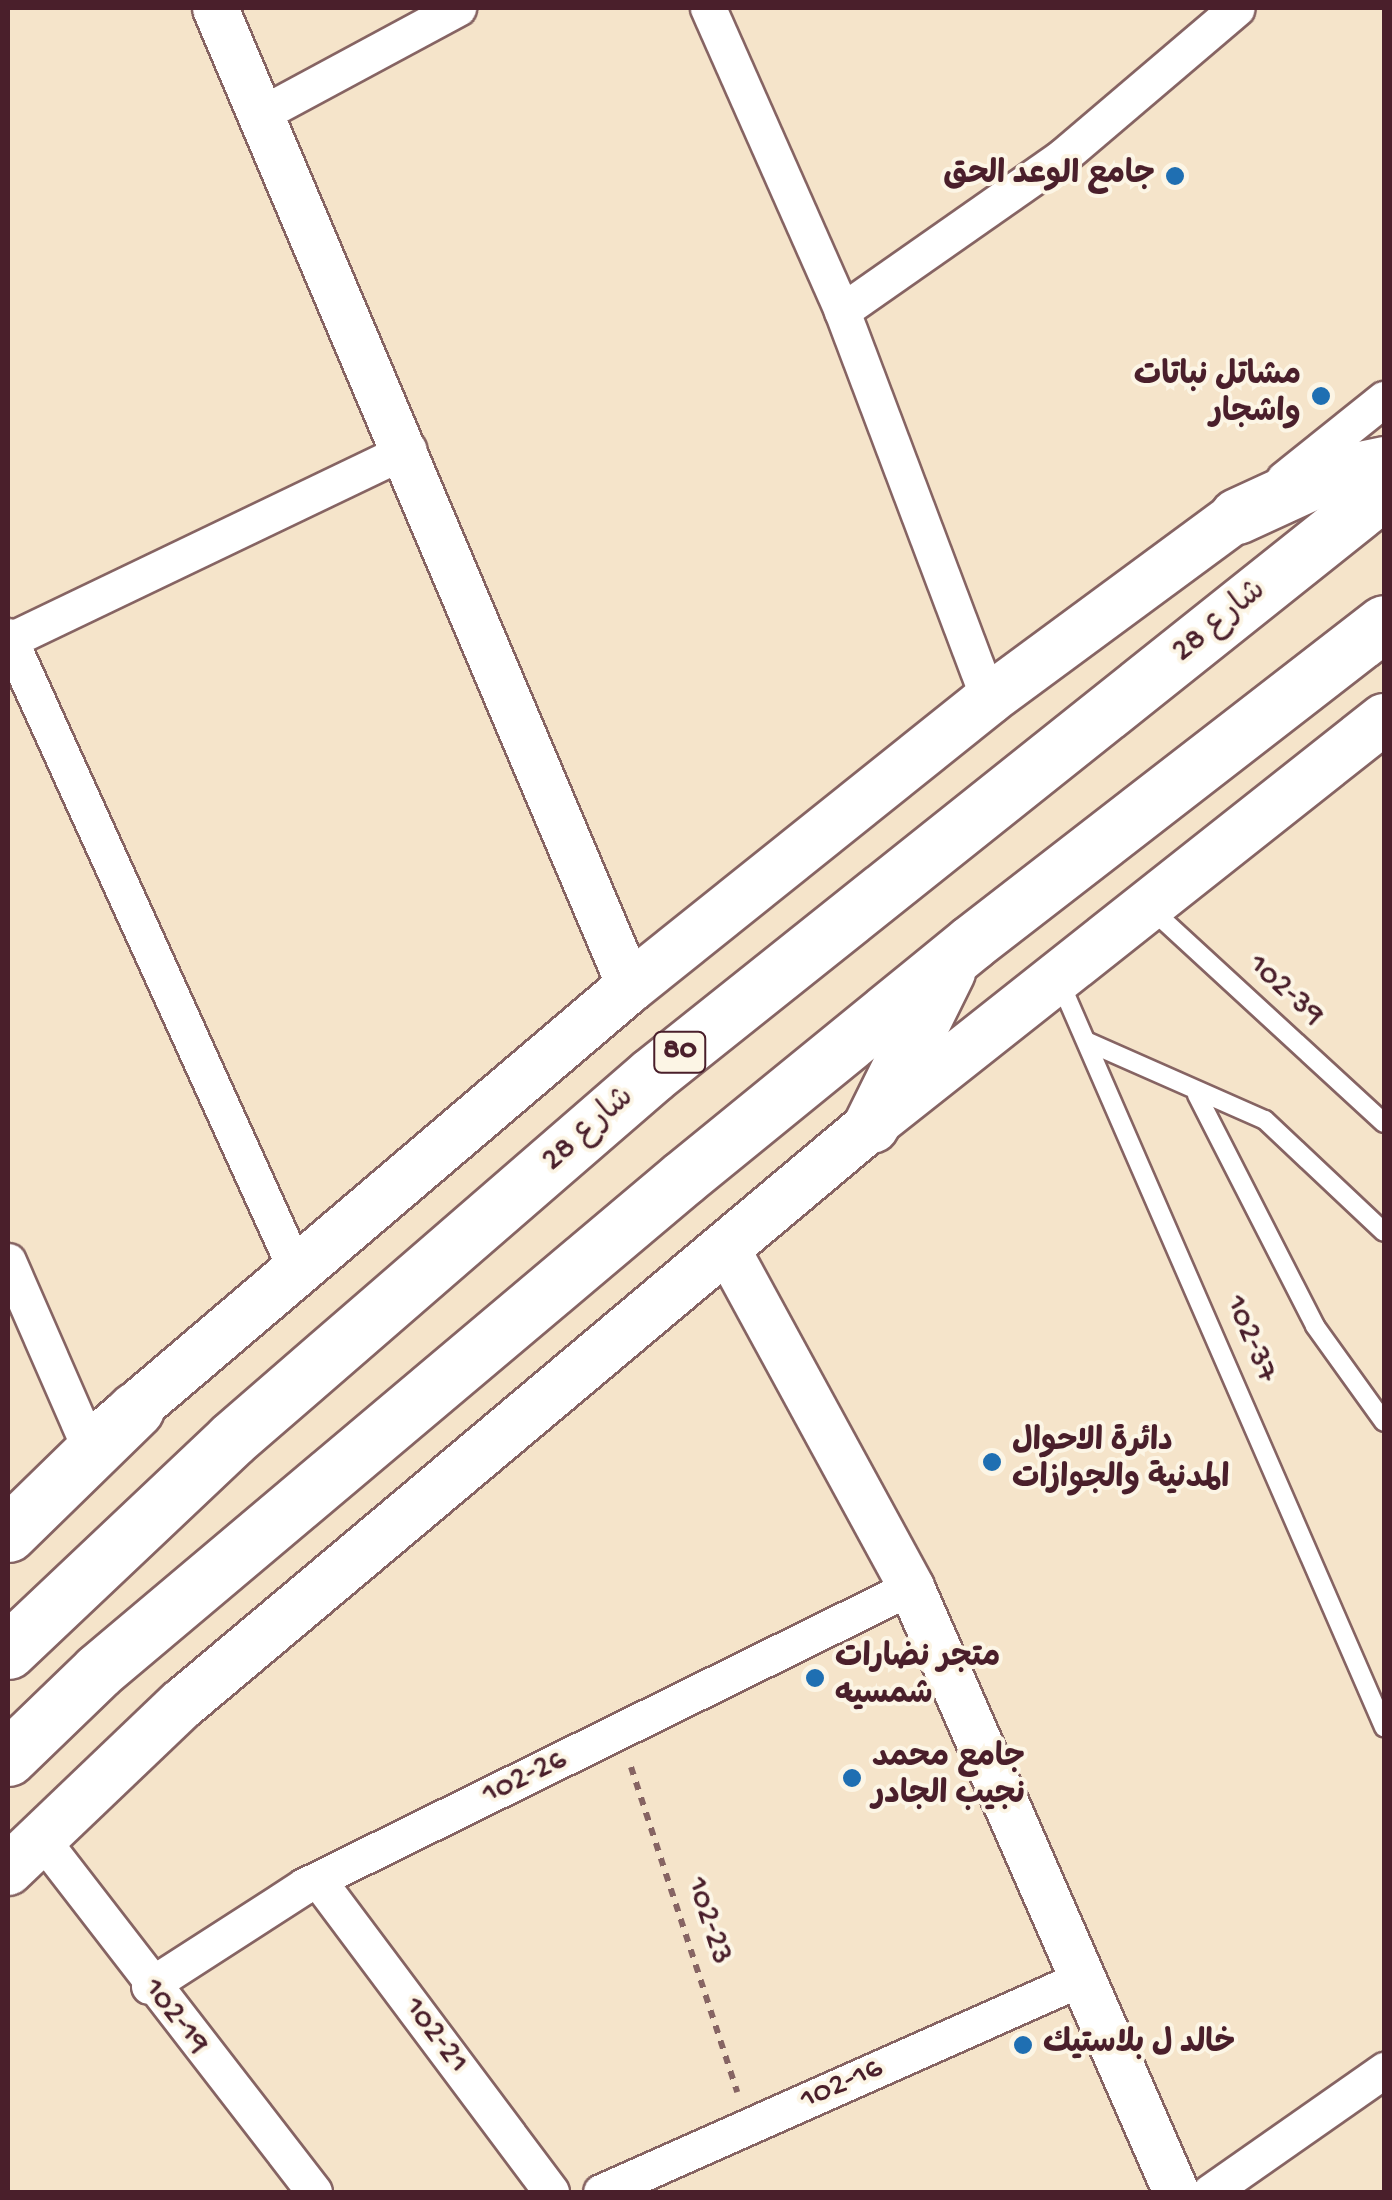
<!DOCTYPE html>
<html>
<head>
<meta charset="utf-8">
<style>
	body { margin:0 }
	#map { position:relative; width:1392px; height:2200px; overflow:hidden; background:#f5e4ca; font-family:"Gochi Hand","Playpen Sans Arabic",sans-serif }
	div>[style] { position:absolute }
	.path>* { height:6px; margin-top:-3px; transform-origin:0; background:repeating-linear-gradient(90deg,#866463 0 8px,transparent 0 16px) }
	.roads { filter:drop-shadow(2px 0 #866463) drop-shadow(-2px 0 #866463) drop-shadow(0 2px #866463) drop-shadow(0 -2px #866463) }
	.service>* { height:18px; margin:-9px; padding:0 9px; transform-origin:9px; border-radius:9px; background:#fff }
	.minor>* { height:35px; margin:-17.5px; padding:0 17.5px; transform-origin:17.5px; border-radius:17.5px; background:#fff }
	.tertiary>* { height:45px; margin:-22.5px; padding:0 22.5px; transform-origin:22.5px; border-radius:22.5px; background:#fff }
	.secondary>* { height:50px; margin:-25px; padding:0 25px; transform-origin:25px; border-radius:25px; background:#fff }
	.trunk>* { height:55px; margin:-27.5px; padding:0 27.5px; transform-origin:27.5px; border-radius:27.5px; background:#fff }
	.dots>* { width:28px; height:28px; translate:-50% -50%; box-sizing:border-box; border:5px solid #fcf5e5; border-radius:50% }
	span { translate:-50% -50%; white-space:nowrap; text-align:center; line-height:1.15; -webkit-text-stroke:8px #fcf5e5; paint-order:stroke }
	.shield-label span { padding:2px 8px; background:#fcf5e5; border:2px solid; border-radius:8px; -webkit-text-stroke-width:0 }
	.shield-label { font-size:30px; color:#4a1f2b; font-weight:700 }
	.poi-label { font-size:32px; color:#4a1f2b; font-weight:700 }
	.right { translate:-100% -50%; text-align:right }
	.left { translate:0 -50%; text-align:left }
	.street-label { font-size:32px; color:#4a1f2b }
	.frame { position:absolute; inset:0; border:10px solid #4a1f2b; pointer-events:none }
</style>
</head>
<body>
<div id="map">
	<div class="path">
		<i style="left:631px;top:1767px;width:342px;rotate:71.9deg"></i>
	</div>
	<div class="roads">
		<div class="service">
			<i style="left:1149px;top:907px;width:319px;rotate:42.6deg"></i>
			<i style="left:1059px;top:980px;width:815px;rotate:66.49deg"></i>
			<i style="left:1088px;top:1042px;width:193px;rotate:23.8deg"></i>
			<i style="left:1265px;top:1120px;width:163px;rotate:43.3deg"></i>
			<i style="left:1197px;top:1095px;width:259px;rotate:62.9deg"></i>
			<i style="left:1315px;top:1326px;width:118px;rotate:54.3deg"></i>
		</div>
		<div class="minor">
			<i style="left:708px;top:8px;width:331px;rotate:66.1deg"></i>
			<i style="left:842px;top:311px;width:415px;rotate:69.3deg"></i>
			<i style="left:261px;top:114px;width:224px;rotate:-28.3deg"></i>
			<i style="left:842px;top:311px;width:270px;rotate:-35deg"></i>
			<i style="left:1063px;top:156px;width:228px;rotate:-40.4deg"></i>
			<i style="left:1284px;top:479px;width:128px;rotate:-38.7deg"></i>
			<i style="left:8px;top:636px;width:696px;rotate:65.57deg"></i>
			<i style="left:8px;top:641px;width:444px;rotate:-25.6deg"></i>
			<i style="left:8px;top:1261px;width:202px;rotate:66.4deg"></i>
			<i style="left:40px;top:1837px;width:448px;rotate:52.3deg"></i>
			<i style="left:318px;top:1880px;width:389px;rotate:53.2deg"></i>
			<i style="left:149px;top:1986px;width:184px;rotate:-32.8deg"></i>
			<i style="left:304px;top:1886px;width:677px;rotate:-26.22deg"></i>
			<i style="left:601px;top:2192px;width:526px;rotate:-23.98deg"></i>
			<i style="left:1210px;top:2192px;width:213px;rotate:-35deg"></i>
		</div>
		<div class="tertiary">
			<i style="left:215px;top:8px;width:1063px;rotate:67.03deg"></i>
			<i style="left:728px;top:1251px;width:383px;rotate:61.4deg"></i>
			<i style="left:911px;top:1587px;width:660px;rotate:66.35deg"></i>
		</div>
		<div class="secondary">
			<i style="left:104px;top:1435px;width:691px;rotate:-40.42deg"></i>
			<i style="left:630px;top:987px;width:460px;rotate:-38.7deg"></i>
			<i style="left:989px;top:699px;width:308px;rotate:-36.4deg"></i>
			<i style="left:8px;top:1870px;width:240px;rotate:-43.7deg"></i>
			<i style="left:182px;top:1704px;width:900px;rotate:-40.04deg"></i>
			<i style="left:871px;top:1125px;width:654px;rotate:-38.36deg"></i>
		</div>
		<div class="trunk">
			<i style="left:1237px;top:516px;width:94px;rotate:-24.6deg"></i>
			<i style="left:1322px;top:477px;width:63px;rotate:-11.8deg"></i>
			<i style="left:871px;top:1125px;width:172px;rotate:-63.7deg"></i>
			<i style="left:8px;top:1534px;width:179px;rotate:-44.3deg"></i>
			<i style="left:8px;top:1651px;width:308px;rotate:-43.4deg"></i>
			<i style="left:232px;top:1439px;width:556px;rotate:-40.91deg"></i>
			<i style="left:652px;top:1075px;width:936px;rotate:-38.58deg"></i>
			<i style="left:8px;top:1758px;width:125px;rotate:-44deg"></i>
			<i style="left:98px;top:1671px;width:765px;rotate:-40.12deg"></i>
			<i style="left:683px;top:1178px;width:372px;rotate:-39.2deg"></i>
			<i style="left:971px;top:943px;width:522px;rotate:-37.77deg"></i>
		</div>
	</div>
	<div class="dots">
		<i style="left:1175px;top:176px;background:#1f6fb2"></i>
		<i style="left:1321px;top:396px;background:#1f6fb2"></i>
		<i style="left:992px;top:1462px;background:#1f6fb2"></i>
		<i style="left:815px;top:1678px;background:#1f6fb2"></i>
		<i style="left:852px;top:1778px;background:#1f6fb2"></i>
		<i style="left:1023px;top:2045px;background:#1f6fb2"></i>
	</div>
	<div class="shield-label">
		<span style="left:680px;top:1052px">80</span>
	</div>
	<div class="poi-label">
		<span class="right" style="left:1155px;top:176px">جامع الوعد الحق</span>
		<span class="right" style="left:1301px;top:396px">مشاتل نباتات<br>واشجار</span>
		<span class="left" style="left:1012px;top:1462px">دائرة الاحوال<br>المدنية والجوازات</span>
		<span class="left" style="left:835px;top:1678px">متجر نضارات<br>شمسيه</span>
		<span class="left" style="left:872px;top:1778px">جامع محمد<br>نجيب الجادر</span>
		<span class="left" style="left:1043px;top:2045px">خالد ل بلاستيك</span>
	</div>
	<div class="street-label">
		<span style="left:1220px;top:622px;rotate:-39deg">شارع 28</span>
		<span style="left:1285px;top:991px;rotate:42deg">102-39</span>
		<span style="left:589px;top:1130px;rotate:-41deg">شارع 28</span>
		<span style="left:1250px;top:1339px;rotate:67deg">102-37</span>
		<span style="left:525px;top:1778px;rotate:-26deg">102-26</span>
		<span style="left:708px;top:1921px;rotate:72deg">102-23</span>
		<span style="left:175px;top:2017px;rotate:52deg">102-19</span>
		<span style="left:435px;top:2036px;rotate:53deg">102-21</span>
		<span style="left:842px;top:2085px;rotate:-24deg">102-16</span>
	</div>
	<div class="frame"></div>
</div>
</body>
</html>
